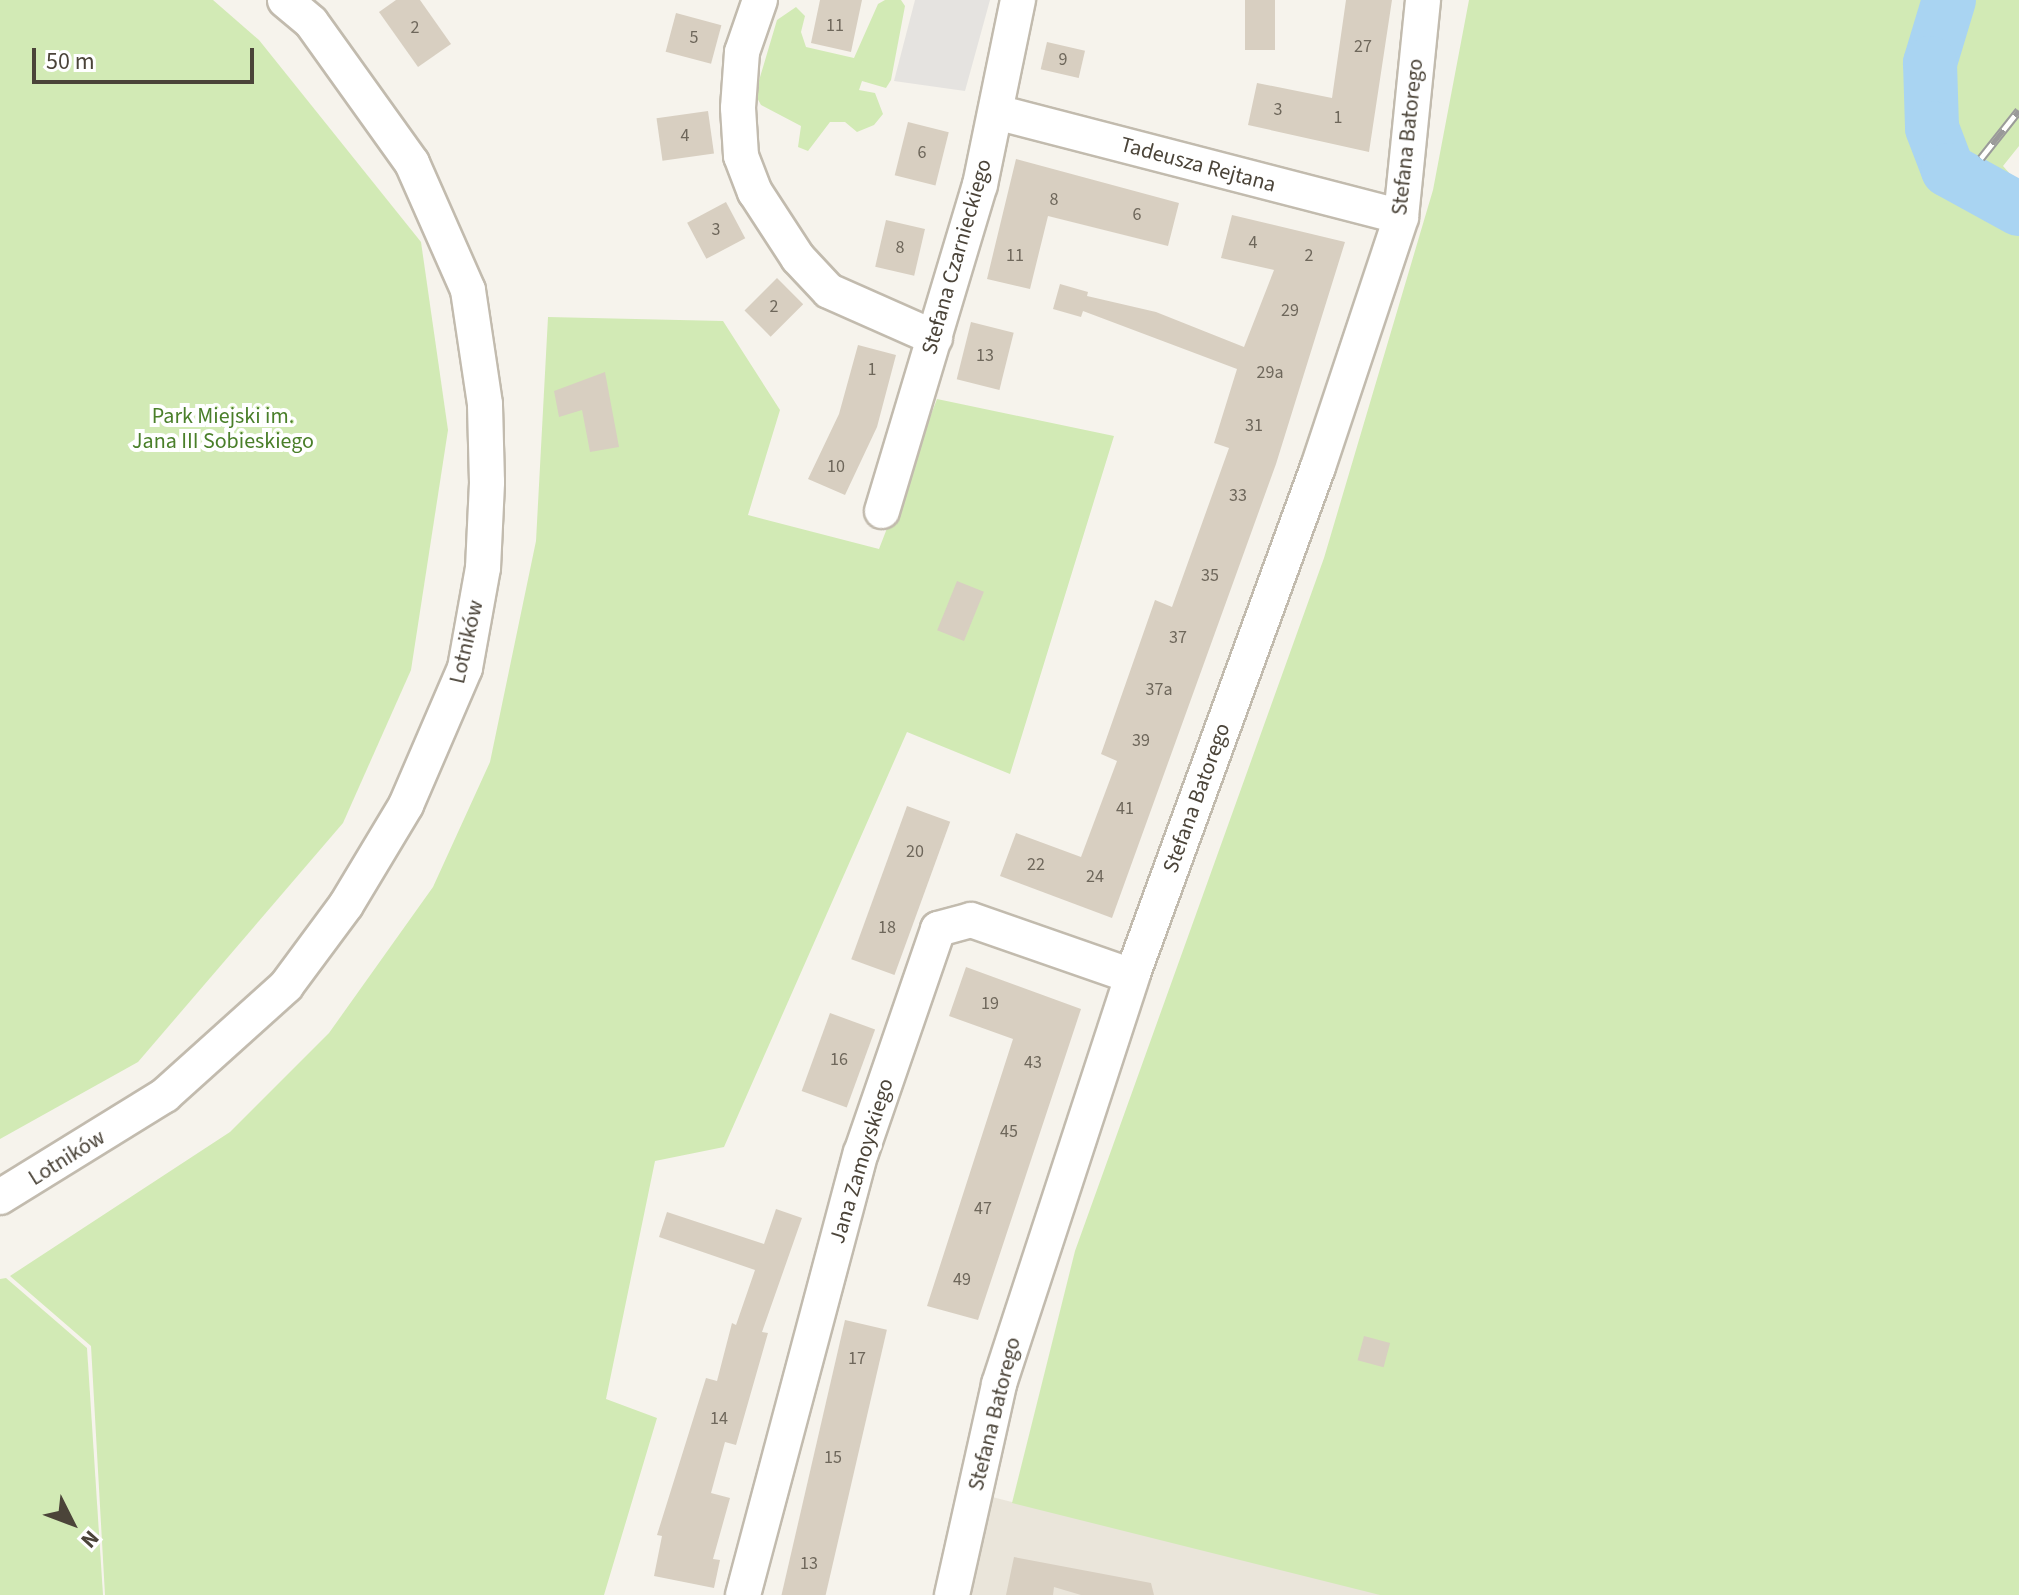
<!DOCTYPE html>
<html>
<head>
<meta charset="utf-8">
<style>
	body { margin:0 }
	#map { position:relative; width:2019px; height:1595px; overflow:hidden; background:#f6f3ec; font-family:"Source Sans 3",sans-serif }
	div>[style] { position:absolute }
	.residential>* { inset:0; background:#eae5da }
	.green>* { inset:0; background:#d2eab5 }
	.parking>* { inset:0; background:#e5e3e0 }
	.river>* { height:54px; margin:-27px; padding:0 27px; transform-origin:27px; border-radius:27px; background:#a9d4f2 }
	.building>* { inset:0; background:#d8cfc1; transform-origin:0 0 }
	.roads { filter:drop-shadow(2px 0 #c2bbae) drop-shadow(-2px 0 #c2bbae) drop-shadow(0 2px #c2bbae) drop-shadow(0 -2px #c2bbae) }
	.minor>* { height:34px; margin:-17px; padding:0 17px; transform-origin:17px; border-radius:17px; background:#fff }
	.rail>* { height:9px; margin-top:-4.5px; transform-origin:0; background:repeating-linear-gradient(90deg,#fff 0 18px,#9a9a9a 0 36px); box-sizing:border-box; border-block:2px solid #9a9a9a }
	span { translate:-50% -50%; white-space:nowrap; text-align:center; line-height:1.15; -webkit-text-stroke:8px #fff; paint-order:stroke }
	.number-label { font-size:18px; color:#6e675b }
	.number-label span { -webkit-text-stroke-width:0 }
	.street-label { font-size:22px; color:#4b4439 }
	.park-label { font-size:22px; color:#4a7f2a }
	.north { position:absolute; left:32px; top:1483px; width:80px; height:80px; -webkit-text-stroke:6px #fff; paint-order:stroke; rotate:132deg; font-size:22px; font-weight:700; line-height:32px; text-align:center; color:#4b4439 }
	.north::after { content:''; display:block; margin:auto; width:28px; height:36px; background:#4b4439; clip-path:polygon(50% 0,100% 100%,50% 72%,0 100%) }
	.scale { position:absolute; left:32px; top:48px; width:222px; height:36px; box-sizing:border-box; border:4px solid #4b4439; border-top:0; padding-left:10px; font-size:24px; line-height:28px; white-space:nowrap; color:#4b4439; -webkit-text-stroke:6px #fff; paint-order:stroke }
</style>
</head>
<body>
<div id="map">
	<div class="residential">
		<i style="clip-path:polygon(992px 1497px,1375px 1592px,1380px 1595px,969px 1595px)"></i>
	</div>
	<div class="green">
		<i style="clip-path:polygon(0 0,213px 0,259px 40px,421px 242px,448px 430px,411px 670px,343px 823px,138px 1062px,0 1139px)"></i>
		<i style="clip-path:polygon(885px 0,901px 0,905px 6px,891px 80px,886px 88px,862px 81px,859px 90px,875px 93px,883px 114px,874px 125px,857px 132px,845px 122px,830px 122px,808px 151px,798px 147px,801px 126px,761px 105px,755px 94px,777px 20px,796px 7px,805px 16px,801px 32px,806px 47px,854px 58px,878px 4px)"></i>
		<i style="clip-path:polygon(1469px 0,2019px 0,2019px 146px,2003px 166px,2019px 184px,2019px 1595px,1380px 1595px,1012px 1503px,1075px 1251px,1324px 558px,1433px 190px)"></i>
		<i style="clip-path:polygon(548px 317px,723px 321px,780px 410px,748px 515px,879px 549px,937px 399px,1114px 436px,1010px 774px,907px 732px,724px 1147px,655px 1161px,606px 1399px,657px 1418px,604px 1595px,105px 1595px,91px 1346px,10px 1276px,230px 1132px,329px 1033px,433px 887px,490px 762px,536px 541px)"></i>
		<i style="clip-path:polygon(6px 1278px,87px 1348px,103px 1595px,0 1595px,0 1279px)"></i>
	</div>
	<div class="parking">
		<i style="clip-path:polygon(915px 0,990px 0,965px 91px,894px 81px)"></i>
	</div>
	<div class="river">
		<i style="left:1949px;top:0;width:66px;rotate:106.8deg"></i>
		<i style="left:1930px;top:63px;width:65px;rotate:88.2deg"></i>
		<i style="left:1932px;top:128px;width:45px;rotate:69.1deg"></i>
		<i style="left:1948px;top:170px;width:81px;rotate:28.8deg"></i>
	</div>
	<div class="building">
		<i style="clip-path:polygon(396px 0,420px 0,451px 44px,418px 67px,379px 12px)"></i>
		<i style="clip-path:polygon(820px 0,862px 0,851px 52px,811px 43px)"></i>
		<i style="left:1245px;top:0;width:30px;height:50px"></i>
		<i style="clip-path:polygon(1346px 0,1392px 0,1369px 152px,1248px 125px,1257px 83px,1332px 98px)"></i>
		<i style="left:676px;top:13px;width:47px;height:40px;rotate:15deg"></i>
		<i style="left:1047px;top:42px;width:39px;height:28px;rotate:13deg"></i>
		<i style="left:708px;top:111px;width:43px;height:52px;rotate:82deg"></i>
		<i style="left:908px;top:122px;width:42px;height:55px;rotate:14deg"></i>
		<i style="clip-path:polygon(1016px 159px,1179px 203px,1168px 246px,1048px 216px,1030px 289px,987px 279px)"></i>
		<i style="left:726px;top:202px;width:41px;height:44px;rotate:62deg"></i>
		<i style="clip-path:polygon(1232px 215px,1345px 242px,1276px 464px,1112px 918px,1000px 876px,1016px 833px,1081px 857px,1117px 761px,1101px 754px,1155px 600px,1172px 607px,1229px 448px,1214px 443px,1237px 369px,1083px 311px,1081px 317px,1053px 309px,1060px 284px,1088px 292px,1087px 296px,1156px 312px,1244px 347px,1274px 270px,1221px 258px)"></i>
		<i style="left:886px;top:220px;width:40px;height:48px;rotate:13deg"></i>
		<i style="left:777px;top:278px;width:37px;height:46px;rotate:45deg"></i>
		<i style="left:971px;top:322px;width:44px;height:59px;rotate:14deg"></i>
		<i style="clip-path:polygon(858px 345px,896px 355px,877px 427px,845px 495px,808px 479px,839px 414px)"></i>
		<i style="clip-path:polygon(605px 372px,619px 447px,590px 452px,582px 410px,559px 417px,554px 391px)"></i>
		<i style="left:957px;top:581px;width:29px;height:53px;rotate:22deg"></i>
		<i style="left:907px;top:806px;width:46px;height:163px;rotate:20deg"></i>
		<i style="clip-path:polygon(966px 967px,1081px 1009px,978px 1320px,927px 1306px,1013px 1039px,949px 1016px)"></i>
		<i style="left:830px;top:1013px;width:48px;height:83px;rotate:20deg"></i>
		<i style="clip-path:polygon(776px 1209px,802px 1218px,762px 1332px,768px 1333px,736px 1445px,725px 1442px,711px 1493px,730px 1498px,713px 1559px,720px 1560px,714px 1588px,654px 1576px,662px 1536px,657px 1535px,706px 1378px,717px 1381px,732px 1323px,736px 1325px,755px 1270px,659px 1237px,667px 1212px,764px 1244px)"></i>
		<i style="left:845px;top:1320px;width:43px;height:283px;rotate:13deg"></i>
		<i style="left:1364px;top:1336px;width:27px;height:25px;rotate:15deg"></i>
		<i style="clip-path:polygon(1014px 1557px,1151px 1583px,1154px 1595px,1081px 1595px,1054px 1587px,1053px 1595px,1006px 1595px)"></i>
	</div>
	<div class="roads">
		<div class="minor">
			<i style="left:760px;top:0;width:55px;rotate:109.1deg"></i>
			<i style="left:742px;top:52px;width:56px;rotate:94.1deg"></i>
			<i style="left:738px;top:108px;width:48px;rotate:86.4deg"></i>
			<i style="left:741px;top:156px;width:39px;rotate:69deg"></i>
			<i style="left:755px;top:192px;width:79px;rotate:56.9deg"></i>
			<i style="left:798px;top:258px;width:45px;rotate:46.8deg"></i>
			<i style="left:829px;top:291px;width:116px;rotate:23.9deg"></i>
			<i style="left:996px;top:112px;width:418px;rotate:14.5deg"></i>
			<i style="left:882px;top:511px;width:340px;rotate:-73.3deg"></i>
			<i style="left:980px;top:185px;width:189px;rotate:-78.4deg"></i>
			<i style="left:0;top:1197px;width:194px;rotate:-31.7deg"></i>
			<i style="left:165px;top:1095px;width:163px;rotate:-42deg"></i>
			<i style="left:286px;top:986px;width:101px;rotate:-53.5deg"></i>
			<i style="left:346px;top:905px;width:117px;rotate:-59deg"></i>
			<i style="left:406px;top:805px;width:149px;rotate:-66.7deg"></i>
			<i style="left:465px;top:668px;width:102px;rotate:-79.8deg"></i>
			<i style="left:483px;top:568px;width:86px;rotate:-87.3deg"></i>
			<i style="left:487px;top:482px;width:78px;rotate:-91.5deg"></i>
			<i style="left:485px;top:404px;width:115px;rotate:-98.5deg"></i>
			<i style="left:468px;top:290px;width:139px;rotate:-113.8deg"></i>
			<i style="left:412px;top:163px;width:173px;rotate:-125.6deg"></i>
			<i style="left:311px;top:22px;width:34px;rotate:-140deg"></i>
			<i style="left:743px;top:1595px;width:457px;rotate:-75.1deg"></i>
			<i style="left:861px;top:1153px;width:237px;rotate:-71deg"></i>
			<i style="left:938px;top:929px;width:34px;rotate:-15deg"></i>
			<i style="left:971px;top:920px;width:170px;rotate:19.2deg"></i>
			<i style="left:952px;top:1595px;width:216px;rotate:-77.4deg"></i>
			<i style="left:999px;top:1384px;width:429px;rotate:-71.9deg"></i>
			<i style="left:1132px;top:976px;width:542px;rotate:-69.93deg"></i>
			<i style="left:1318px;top:467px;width:263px;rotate:-71.6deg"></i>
			<i style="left:1401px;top:217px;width:218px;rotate:-84.2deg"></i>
		</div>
	</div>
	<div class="rail">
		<i style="left:1981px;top:158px;width:61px;rotate:-51.6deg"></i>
	</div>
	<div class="number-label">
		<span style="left:835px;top:26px">11</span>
		<span style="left:415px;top:28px">2</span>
		<span style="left:694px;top:38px">5</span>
		<span style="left:1363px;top:47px">27</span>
		<span style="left:1063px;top:60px">9</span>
		<span style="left:1278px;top:110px">3</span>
		<span style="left:1338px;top:118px">1</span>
		<span style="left:685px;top:136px">4</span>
		<span style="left:922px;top:153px">6</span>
		<span style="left:1054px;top:200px">8</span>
		<span style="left:1137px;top:215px">6</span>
		<span style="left:716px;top:230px">3</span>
		<span style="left:1253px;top:243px">4</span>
		<span style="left:900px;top:248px">8</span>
		<span style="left:1015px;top:256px">11</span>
		<span style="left:1309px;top:256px">2</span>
		<span style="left:774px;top:307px">2</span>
		<span style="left:1290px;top:311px">29</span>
		<span style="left:985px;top:356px">13</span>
		<span style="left:872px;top:370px">1</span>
		<span style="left:1270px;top:373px">29a</span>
		<span style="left:1254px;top:426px">31</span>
		<span style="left:836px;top:467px">10</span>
		<span style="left:1238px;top:496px">33</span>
		<span style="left:1210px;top:576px">35</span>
		<span style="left:1178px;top:638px">37</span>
		<span style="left:1159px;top:690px">37a</span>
		<span style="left:1141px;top:741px">39</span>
		<span style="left:1125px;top:809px">41</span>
		<span style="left:915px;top:852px">20</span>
		<span style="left:1036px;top:865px">22</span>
		<span style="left:1095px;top:877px">24</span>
		<span style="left:887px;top:928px">18</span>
		<span style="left:990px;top:1004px">19</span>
		<span style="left:839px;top:1060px">16</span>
		<span style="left:1033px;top:1063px">43</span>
		<span style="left:1009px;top:1132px">45</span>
		<span style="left:983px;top:1209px">47</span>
		<span style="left:962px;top:1280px">49</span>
		<span style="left:857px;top:1359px">17</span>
		<span style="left:719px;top:1419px">14</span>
		<span style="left:833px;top:1458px">15</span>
		<span style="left:809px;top:1564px">13</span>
	</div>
	<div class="street-label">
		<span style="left:1408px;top:137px;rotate:-84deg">Stefana Batorego</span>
		<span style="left:1198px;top:165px;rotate:15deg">Tadeusza Rejtana</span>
		<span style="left:957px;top:257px;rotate:-74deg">Stefana Czarnieckiego</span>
		<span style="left:467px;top:642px;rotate:-77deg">Lotników</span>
		<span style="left:1197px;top:798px;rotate:-70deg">Stefana Batorego</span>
		<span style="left:67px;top:1158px;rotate:-32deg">Lotników</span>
		<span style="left:862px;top:1161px;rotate:-73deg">Jana Zamoyskiego</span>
		<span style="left:995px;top:1414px;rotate:-76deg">Stefana Batorego</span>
	</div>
	<div class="park-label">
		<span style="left:223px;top:429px">Park Miejski im.<br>Jana III Sobieskiego</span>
	</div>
	<div class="north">N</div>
	<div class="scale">50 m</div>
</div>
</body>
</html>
